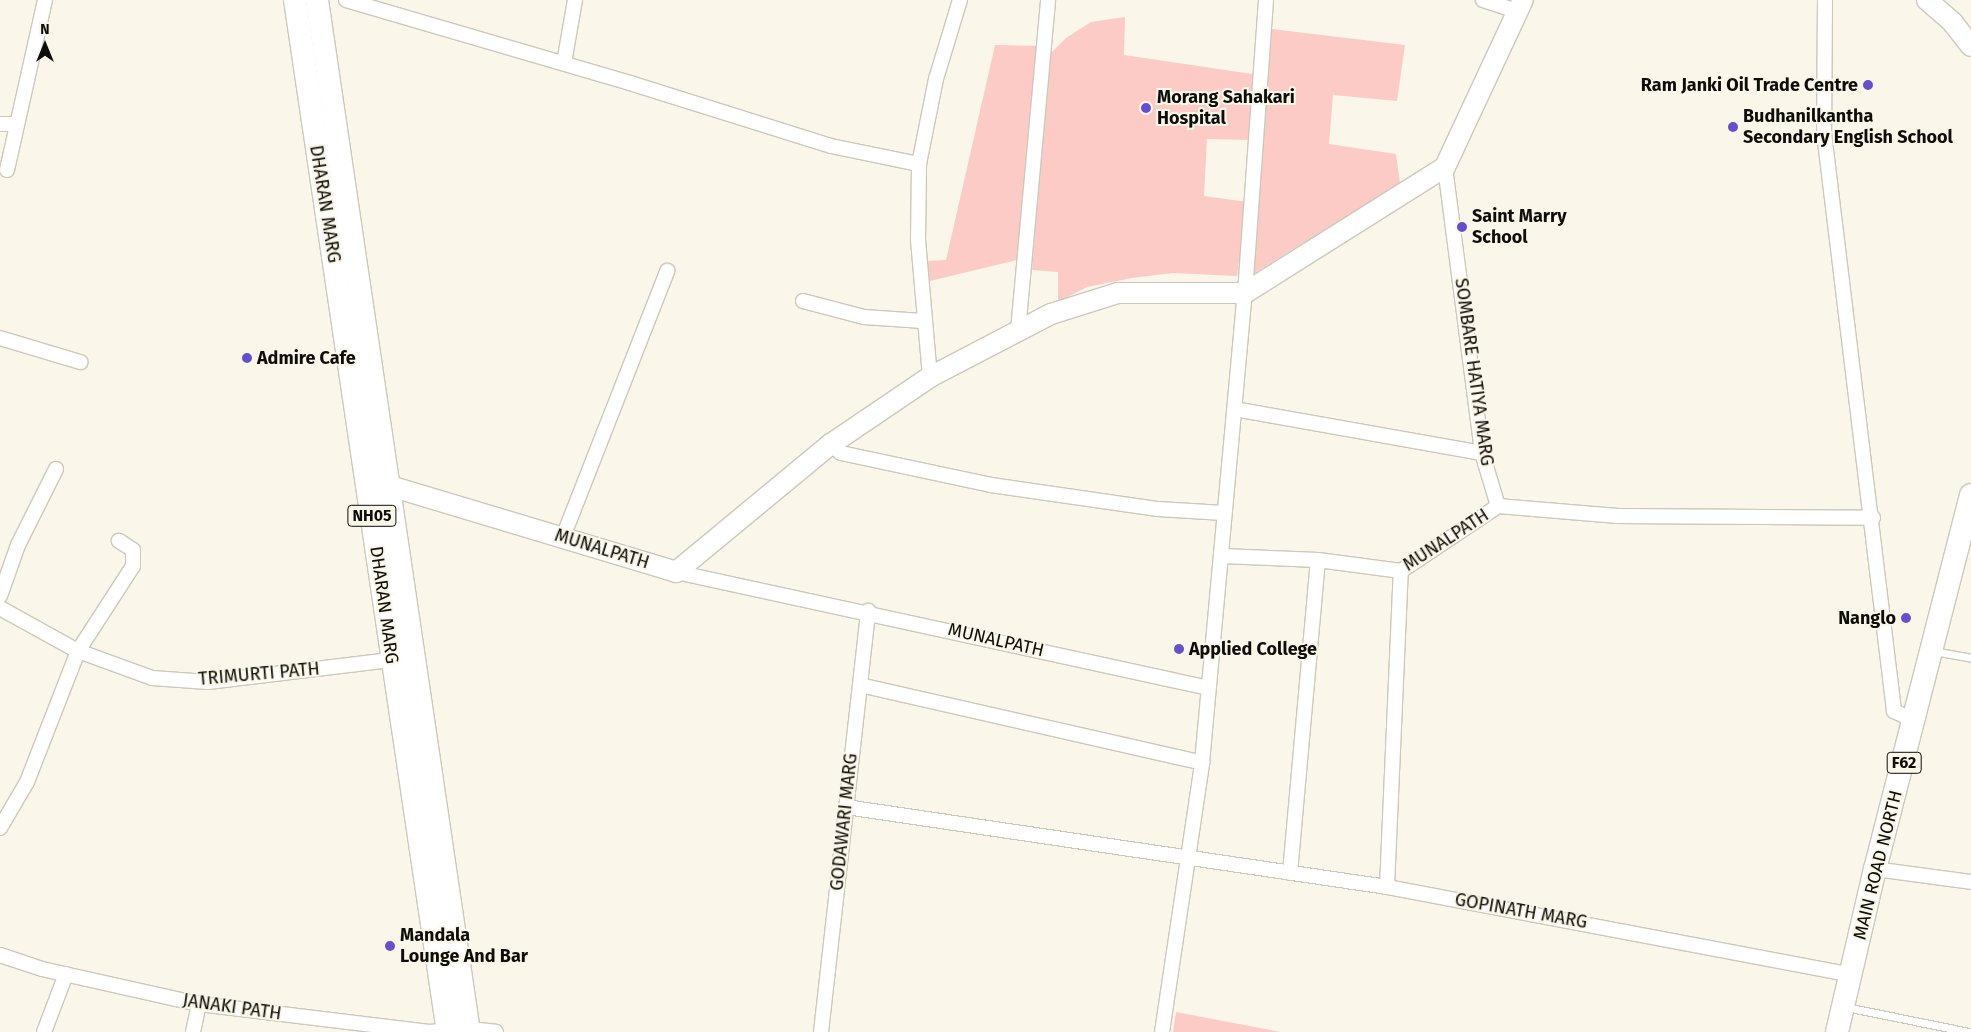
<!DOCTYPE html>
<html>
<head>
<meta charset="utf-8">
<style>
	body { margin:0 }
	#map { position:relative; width:1971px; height:1032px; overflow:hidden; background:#faf6e9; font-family:"Fira Sans",sans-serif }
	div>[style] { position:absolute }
	.green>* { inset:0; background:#fdcbc5 }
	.roads { filter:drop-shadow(1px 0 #ccc8bc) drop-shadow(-1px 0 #ccc8bc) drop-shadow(0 1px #ccc8bc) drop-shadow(0 -1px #ccc8bc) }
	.lane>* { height:7px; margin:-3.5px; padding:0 3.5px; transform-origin:3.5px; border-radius:3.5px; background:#fff }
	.street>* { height:14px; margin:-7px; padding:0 7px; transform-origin:7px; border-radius:7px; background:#fff }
	.secondary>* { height:20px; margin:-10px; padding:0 10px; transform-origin:10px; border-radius:10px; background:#fff }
	.primary>* { height:22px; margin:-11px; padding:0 11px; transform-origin:11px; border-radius:11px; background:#fff }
	.dots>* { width:14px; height:14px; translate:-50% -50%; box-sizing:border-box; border:2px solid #faf6e9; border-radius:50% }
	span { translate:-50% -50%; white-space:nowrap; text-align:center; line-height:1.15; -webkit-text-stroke:4px #faf6e9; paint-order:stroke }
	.shield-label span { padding:1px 4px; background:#faf6e9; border:1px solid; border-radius:4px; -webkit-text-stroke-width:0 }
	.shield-label { font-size:16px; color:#0e0d09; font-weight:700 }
	.poi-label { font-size:18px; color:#0e0d09; font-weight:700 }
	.right { translate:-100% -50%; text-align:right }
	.left { translate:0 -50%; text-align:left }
	.street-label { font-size:18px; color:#0e0d09 }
	.north { position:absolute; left:20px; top:20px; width:50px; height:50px; -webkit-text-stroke:4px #faf6e9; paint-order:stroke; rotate:0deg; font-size:14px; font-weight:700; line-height:20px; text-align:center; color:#0e0d09 }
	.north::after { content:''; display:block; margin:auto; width:18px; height:22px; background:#0e0d09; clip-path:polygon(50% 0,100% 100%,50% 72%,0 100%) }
</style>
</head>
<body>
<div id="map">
	<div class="green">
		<i style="clip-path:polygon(1125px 17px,1124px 55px,1259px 75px,1253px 140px,1207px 139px,1204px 196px,1247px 202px,1237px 276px,1173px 273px,1132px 278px,1087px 287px,1058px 302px,1058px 272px,1032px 270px,1049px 55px,1066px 38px,1091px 22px)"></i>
		<i style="clip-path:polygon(1272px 29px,1405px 45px,1397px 101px,1333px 95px,1329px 144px,1396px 154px,1400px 183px,1253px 274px)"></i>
		<i style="clip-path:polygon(995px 45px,1037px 46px,1030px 148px,1017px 260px,930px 281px,927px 261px,946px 260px)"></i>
		<i style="clip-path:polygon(1176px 1012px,1281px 1032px,1173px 1032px)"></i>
	</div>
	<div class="roads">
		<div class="lane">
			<i style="left:1933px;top:651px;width:39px;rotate:10deg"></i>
			<i style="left:1846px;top:1007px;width:126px;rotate:11.5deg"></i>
		</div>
		<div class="street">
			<i style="left:346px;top:0;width:296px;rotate:16.3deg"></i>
			<i style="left:630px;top:83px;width:211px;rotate:17.4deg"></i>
			<i style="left:831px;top:146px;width:90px;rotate:11.6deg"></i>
			<i style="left:1483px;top:0;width:36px;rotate:18deg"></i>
			<i style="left:1825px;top:0;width:133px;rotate:90.4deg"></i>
			<i style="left:1824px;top:133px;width:582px;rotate:83.09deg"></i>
			<i style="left:1894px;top:711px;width:23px;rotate:25deg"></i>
			<i style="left:564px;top:63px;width:64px;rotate:-80.1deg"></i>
			<i style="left:0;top:124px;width:17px"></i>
			<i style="left:1445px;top:167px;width:288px;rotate:82.6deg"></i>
			<i style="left:1482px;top:453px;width:55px;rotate:73.2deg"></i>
			<i style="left:1498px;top:506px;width:120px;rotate:4.8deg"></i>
			<i style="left:1618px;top:516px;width:255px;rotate:0.4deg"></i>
			<i style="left:7px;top:170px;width:174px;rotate:-77.4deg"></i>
			<i style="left:803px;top:301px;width:63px;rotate:14.7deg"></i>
			<i style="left:864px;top:317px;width:59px;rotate:3.9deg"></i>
			<i style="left:1018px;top:331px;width:332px;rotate:-84.8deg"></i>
			<i style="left:0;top:338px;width:84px;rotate:16.7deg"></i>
			<i style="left:930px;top:377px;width:139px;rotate:-95deg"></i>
			<i style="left:918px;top:239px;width:75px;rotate:-89.2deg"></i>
			<i style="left:919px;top:164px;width:87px;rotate:-78.7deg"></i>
			<i style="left:936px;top:79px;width:83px;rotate:-73.1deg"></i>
			<i style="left:1235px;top:409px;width:251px;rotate:10.1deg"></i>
			<i style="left:831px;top:444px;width:13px;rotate:42deg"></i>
			<i style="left:841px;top:453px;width:153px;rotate:12deg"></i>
			<i style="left:991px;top:485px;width:169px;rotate:8.2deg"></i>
			<i style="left:1158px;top:509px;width:66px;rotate:3.5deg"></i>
			<i style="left:563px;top:537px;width:286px;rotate:-68.6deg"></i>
			<i style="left:1222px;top:556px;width:96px;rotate:2.4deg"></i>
			<i style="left:1318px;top:560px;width:84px;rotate:7.5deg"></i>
			<i style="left:1401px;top:571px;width:117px;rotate:-33.8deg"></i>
			<i style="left:676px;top:572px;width:545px;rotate:12.28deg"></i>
			<i style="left:0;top:596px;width:54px;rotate:-70.6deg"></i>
			<i style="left:18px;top:545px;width:85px;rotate:-63.4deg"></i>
			<i style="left:0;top:608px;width:89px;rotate:28.9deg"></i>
			<i style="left:78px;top:651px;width:79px;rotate:20deg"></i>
			<i style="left:152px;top:678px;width:56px;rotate:4.1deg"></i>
			<i style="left:208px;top:682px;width:192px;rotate:-6.9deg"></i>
			<i style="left:860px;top:685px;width:351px;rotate:12.8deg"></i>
			<i style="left:846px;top:807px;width:547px;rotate:8.41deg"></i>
			<i style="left:1387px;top:887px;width:473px;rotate:10.7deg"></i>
			<i style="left:0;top:828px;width:53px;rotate:-59.6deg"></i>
			<i style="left:27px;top:782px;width:141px;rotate:-68.7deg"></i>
			<i style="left:78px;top:651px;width:101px;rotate:-57.1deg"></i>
			<i style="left:133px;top:566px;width:16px;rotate:-90deg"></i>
			<i style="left:133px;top:550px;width:17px;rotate:-147deg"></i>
			<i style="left:1875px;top:869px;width:97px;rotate:7.7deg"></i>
			<i style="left:1290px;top:873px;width:314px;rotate:-84.9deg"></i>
			<i style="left:1387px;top:887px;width:316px;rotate:-87.5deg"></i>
			<i style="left:0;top:955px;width:44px;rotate:18.4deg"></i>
			<i style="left:42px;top:969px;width:161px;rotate:12.6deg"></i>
			<i style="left:199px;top:1004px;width:232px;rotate:6.9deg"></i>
			<i style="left:429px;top:1032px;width:40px;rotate:-4.3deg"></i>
			<i style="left:469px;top:1029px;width:27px;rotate:6deg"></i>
			<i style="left:44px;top:1032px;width:62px;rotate:-69.2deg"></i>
			<i style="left:193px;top:1032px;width:29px;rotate:-78deg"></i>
			<i style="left:821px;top:1032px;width:424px;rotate:-83.6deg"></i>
			<i style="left:1162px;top:1032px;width:272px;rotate:-81.5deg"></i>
			<i style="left:1202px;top:763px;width:472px;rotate:-84.8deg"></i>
			<i style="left:1245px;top:293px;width:294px;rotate:-85.9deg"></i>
		</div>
		<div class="secondary">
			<i style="left:1927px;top:0;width:35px;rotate:41deg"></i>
			<i style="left:1953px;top:23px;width:29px;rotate:52deg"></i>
			<i style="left:373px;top:488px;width:17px;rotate:-7deg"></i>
			<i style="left:390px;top:486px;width:299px;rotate:16.7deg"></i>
			<i style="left:676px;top:572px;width:201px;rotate:-39.6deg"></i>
			<i style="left:831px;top:444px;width:120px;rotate:-34.1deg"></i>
			<i style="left:930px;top:377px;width:136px;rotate:-27.5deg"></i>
			<i style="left:1051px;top:314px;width:70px;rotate:-17.4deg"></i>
			<i style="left:1118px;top:293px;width:127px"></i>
			<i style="left:1245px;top:293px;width:236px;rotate:-32.2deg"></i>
			<i style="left:1445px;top:167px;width:184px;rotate:-65deg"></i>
		</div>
		<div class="primary">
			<i style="left:295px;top:0;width:1043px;rotate:81.57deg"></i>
			<i style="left:317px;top:0;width:1043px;rotate:81.62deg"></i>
			<i style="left:1837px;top:1032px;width:167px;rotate:-76.9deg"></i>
			<i style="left:1875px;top:869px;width:386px;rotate:-75.6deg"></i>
		</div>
	</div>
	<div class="dots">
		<i style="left:1868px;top:85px;background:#6550c9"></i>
		<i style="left:1146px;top:108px;background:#6550c9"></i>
		<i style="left:1733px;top:127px;background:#6550c9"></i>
		<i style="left:1462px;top:227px;background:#6550c9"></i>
		<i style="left:247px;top:358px;background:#6550c9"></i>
		<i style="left:1906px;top:618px;background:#6550c9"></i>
		<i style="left:1179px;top:649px;background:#6550c9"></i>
		<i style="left:390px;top:946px;background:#6550c9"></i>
	</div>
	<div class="shield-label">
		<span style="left:372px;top:516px">NH05</span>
		<span style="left:1904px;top:763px">F62</span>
	</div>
	<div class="poi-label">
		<span class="right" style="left:1858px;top:85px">Ram Janki Oil Trade Centre</span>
		<span class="left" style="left:1157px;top:108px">Morang Sahakari<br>Hospital</span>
		<span class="left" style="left:1743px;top:127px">Budhanilkantha<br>Secondary English School</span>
		<span class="left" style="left:1472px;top:227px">Saint Marry<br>School</span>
		<span class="left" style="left:257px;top:358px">Admire Cafe</span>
		<span class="right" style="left:1896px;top:618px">Nanglo</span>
		<span class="left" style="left:1189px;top:649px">Applied College</span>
		<span class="left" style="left:400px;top:946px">Mandala<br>Lounge And Bar</span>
	</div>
	<div class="street-label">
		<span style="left:325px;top:204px;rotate:81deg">DHARAN MARG</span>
		<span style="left:1474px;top:372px;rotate:82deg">SOMBARE HATIYA MARG</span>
		<span style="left:1446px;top:540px;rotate:-33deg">MUNALPATH</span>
		<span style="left:602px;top:549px;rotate:17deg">MUNALPATH</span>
		<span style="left:384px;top:605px;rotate:82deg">DHARAN MARG</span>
		<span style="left:996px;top:640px;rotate:13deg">MUNALPATH</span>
		<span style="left:259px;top:674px;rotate:-5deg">TRIMURTI PATH</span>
		<span style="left:844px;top:822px;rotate:-84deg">GODAWARI MARG</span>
		<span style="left:1878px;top:865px;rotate:-76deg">MAIN ROAD NORTH</span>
		<span style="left:1521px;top:911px;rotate:10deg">GOPINATH MARG</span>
		<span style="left:232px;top:1007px;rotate:8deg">JANAKI PATH</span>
	</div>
	<div class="north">N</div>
</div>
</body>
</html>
